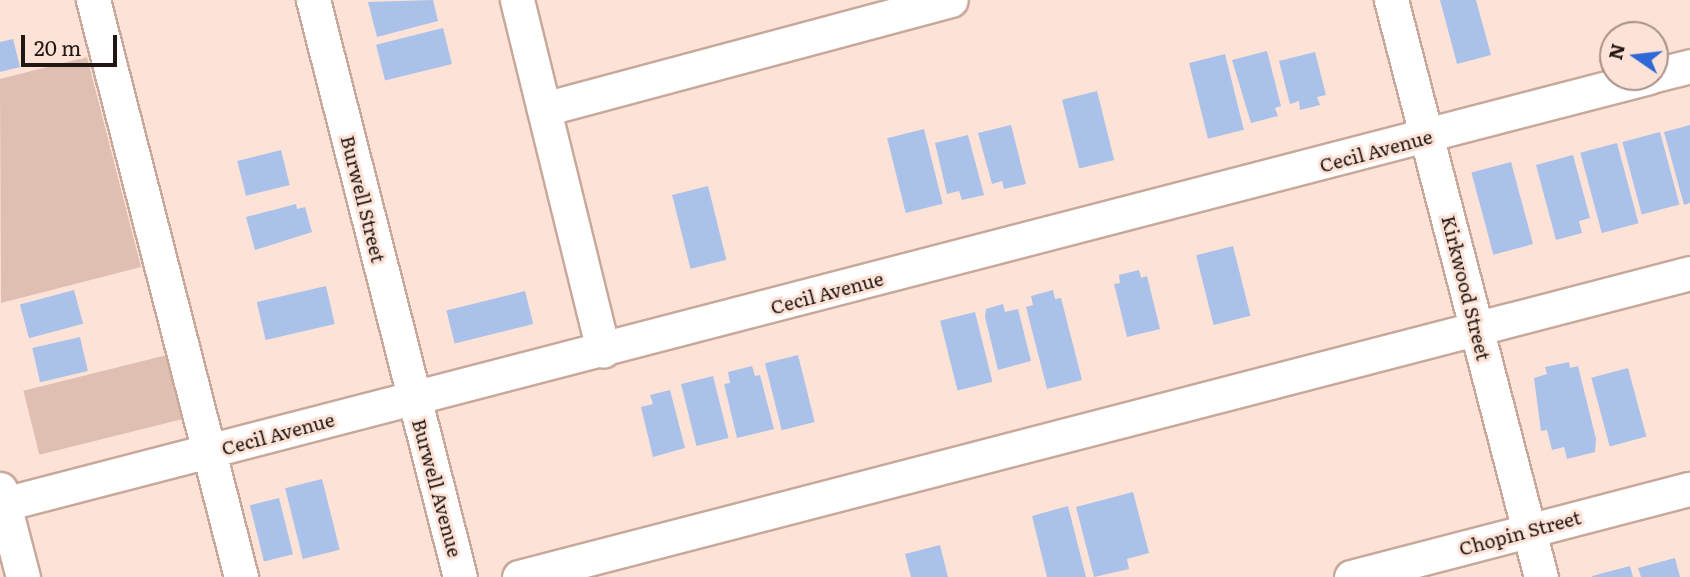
<!DOCTYPE html>
<html>
<head>
<meta charset="utf-8">
<style>
	body { margin:0 }
	#map { position:relative; width:1690px; height:577px; overflow:hidden; background:#fde3d7; font-family:Literata,serif }
	div>[style] { position:absolute }
	.green>* { inset:0; background:#debfb2; transform-origin:0 0 }
	.building>* { inset:0; background:#aac1e9; transform-origin:0 0 }
	.roads { filter:drop-shadow(2px 0 #c7a89a) drop-shadow(-2px 0 #c7a89a) drop-shadow(0 2px #c7a89a) drop-shadow(0 -2px #c7a89a) }
	.minor>* { height:33px; margin:-16.5px; padding:0 16.5px; transform-origin:16.5px; border-radius:16.5px; background:#fff }
	span { translate:-50% -50%; white-space:nowrap; text-align:center; line-height:1.15; -webkit-text-stroke:6px #fde3d7; paint-order:stroke }
	.street-label { font-size:19px; color:#211611 }
	.north { position:absolute; left:1599px; top:21px; width:70px; height:70px; box-sizing:border-box; background:#fde3d7; border:2px solid #a59188; border-radius:50%; rotate:284deg; font-size:19px; font-weight:700; line-height:28px; text-align:center; color:#211611 }
	.north::after { content:''; display:block; margin:auto; width:24px; height:32px; background:#3068d6; clip-path:polygon(50% 0,100% 100%,50% 72%,0 100%) }
	.scale { position:absolute; left:21px; top:35px; width:96px; height:32px; box-sizing:border-box; border:4px solid #211611; border-top:0; padding-left:9px; font-size:21px; line-height:24px; white-space:nowrap; color:#211611; -webkit-text-stroke:5px #fde3d7; paint-order:stroke }
</style>
</head>
<body>
<div id="map">
	<div class="green">
		<i style="clip-path:polygon(87px 57px,141px 267px,1px 303px,0 79px)"></i>
		<i style="left:167px;top:355px;width:66px;height:148px;rotate:76deg"></i>
	</div>
	<div class="building">
		<i style="clip-path:polygon(433px 0,438px 21px,377px 37px,368px 2px)"></i>
		<i style="clip-path:polygon(1440px 0,1476px 0,1491px 55px,1457px 64px)"></i>
		<i style="left:443px;top:28px;width:37px;height:69px;rotate:76deg"></i>
		<i style="clip-path:polygon(13px 39px,20px 67px,0 72px,0 42px)"></i>
		<i style="clip-path:polygon(1267px 51px,1281px 106px,1275px 108px,1278px 116px,1251px 123px,1232px 60px)"></i>
		<i style="clip-path:polygon(1315px 52px,1326px 95px,1317px 97px,1320px 105px,1300px 110px,1299px 101px,1290px 104px,1279px 61px)"></i>
		<i style="left:1225px;top:54px;width:78px;height:37px;rotate:76deg"></i>
		<i style="left:1097px;top:91px;width:71px;height:36px;rotate:76deg"></i>
		<i style="clip-path:polygon(1011px 125px,1026px 184px,1004px 189px,1002px 181px,992px 184px,978px 133px)"></i>
		<i style="clip-path:polygon(1690px 125px,1690px 203px,1684px 205px,1664px 132px)"></i>
		<i style="left:924px;top:129px;width:77px;height:38px;rotate:76deg"></i>
		<i style="left:1660px;top:132px;width:75px;height:39px;rotate:75deg"></i>
		<i style="clip-path:polygon(968px 135px,984px 195px,962px 200px,959px 191px,947px 194px,935px 143px)"></i>
		<i style="left:1617px;top:143px;width:83px;height:38px;rotate:75deg"></i>
		<i style="left:281px;top:150px;width:36px;height:45px;rotate:76deg"></i>
		<i style="clip-path:polygon(1573px 155px,1590px 218px,1579px 221px,1582px 233px,1556px 240px,1536px 165px)"></i>
		<i style="left:1511px;top:162px;width:85px;height:41px;rotate:75deg"></i>
		<i style="left:708px;top:186px;width:76px;height:37px;rotate:76deg"></i>
		<i style="clip-path:polygon(296px 204px,297px 209px,305px 207px,312px 232px,255px 250px,246px 217px)"></i>
		<i style="left:1233px;top:246px;width:72px;height:38px;rotate:76deg"></i>
		<i style="clip-path:polygon(1139px 270px,1141px 278px,1147px 276px,1160px 329px,1127px 337px,1114px 284px,1120px 283px,1119px 275px)"></i>
		<i style="left:326px;top:286px;width:39px;height:71px;rotate:77deg"></i>
		<i style="left:74px;top:290px;width:35px;height:56px;rotate:75deg"></i>
		<i style="clip-path:polygon(1053px 290px,1055px 299px,1061px 298px,1082px 380px,1047px 389px,1026px 307px,1033px 305px,1031px 296px)"></i>
		<i style="left:525px;top:291px;width:34px;height:81px;rotate:76deg"></i>
		<i style="clip-path:polygon(1003px 304px,1005px 312px,1018px 309px,1031px 361px,998px 370px,985px 317px,986px 309px)"></i>
		<i style="left:975px;top:312px;width:72px;height:36px;rotate:76deg"></i>
		<i style="left:80px;top:337px;width:35px;height:49px;rotate:77deg"></i>
		<i style="left:798px;top:355px;width:69px;height:34px;rotate:76deg"></i>
		<i style="clip-path:polygon(1569px 362px,1570px 368px,1578px 366px,1596px 439px,1595px 452px,1567px 459px,1564px 447px,1552px 450px,1547px 430px,1541px 431px,1534px 378px,1547px 374px,1545px 367px)"></i>
		<i style="clip-path:polygon(752px 366px,755px 376px,760px 375px,774px 429px,737px 438px,724px 384px,730px 383px,728px 372px)"></i>
		<i style="left:1628px;top:368px;width:71px;height:38px;rotate:75deg"></i>
		<i style="left:713px;top:376px;width:64px;height:33px;rotate:76deg"></i>
		<i style="clip-path:polygon(670px 390px,685px 448px,653px 457px,641px 407px,653px 404px,650px 395px)"></i>
		<i style="left:322px;top:479px;width:73px;height:38px;rotate:76deg"></i>
		<i style="clip-path:polygon(1133px 492px,1149px 553px,1127px 559px,1129px 569px,1094px 577px,1076px 507px)"></i>
		<i style="left:279px;top:498px;width:58px;height:30px;rotate:76deg"></i>
		<i style="clip-path:polygon(1068px 506px,1086px 577px,1047px 577px,1032px 516px)"></i>
		<i style="clip-path:polygon(940px 545px,948px 577px,911px 577px,905px 554px)"></i>
		<i style="clip-path:polygon(1675px 558px,1680px 577px,1641px 577px,1638px 568px)"></i>
		<i style="clip-path:polygon(1630px 566px,1633px 577px,1592px 577px,1592px 576px)"></i>
	</div>
	<div class="roads">
		<div class="minor">
			<i style="left:93px;top:0;width:596px;rotate:75.61deg"></i>
			<i style="left:313px;top:0;width:595px;rotate:75.71deg"></i>
			<i style="left:517px;top:0;width:361px;rotate:76.2deg"></i>
			<i style="left:1391px;top:0;width:596px;rotate:75.43deg"></i>
			<i style="left:1655px;top:75px;width:36px;rotate:-14deg"></i>
			<i style="left:544px;top:109px;width:421px;rotate:-15deg"></i>
			<i style="left:0;top:489px;width:91px;rotate:75.4deg"></i>
			<i style="left:4px;top:504px;width:1700px;rotate:-14.55deg"></i>
			<i style="left:519px;top:577px;width:1210px;rotate:-14.55deg"></i>
			<i style="left:1351px;top:577px;width:350px;rotate:-14.6deg"></i>
		</div>
	</div>
	<div class="street-label">
		<span style="left:1376px;top:151px;rotate:-15deg">Cecil Avenue</span>
		<span style="left:363px;top:199px;rotate:76deg">Burwell Street</span>
		<span style="left:1466px;top:288px;rotate:76deg">Kirkwood Street</span>
		<span style="left:827px;top:293px;rotate:-15deg">Cecil Avenue</span>
		<span style="left:278px;top:434px;rotate:-15deg">Cecil Avenue</span>
		<span style="left:437px;top:488px;rotate:75deg">Burwell Avenue</span>
		<span style="left:1520px;top:533px;rotate:-15deg">Chopin Street</span>
	</div>
	<div class="north">N</div>
	<div class="scale">20 m</div>
</div>
</body>
</html>
